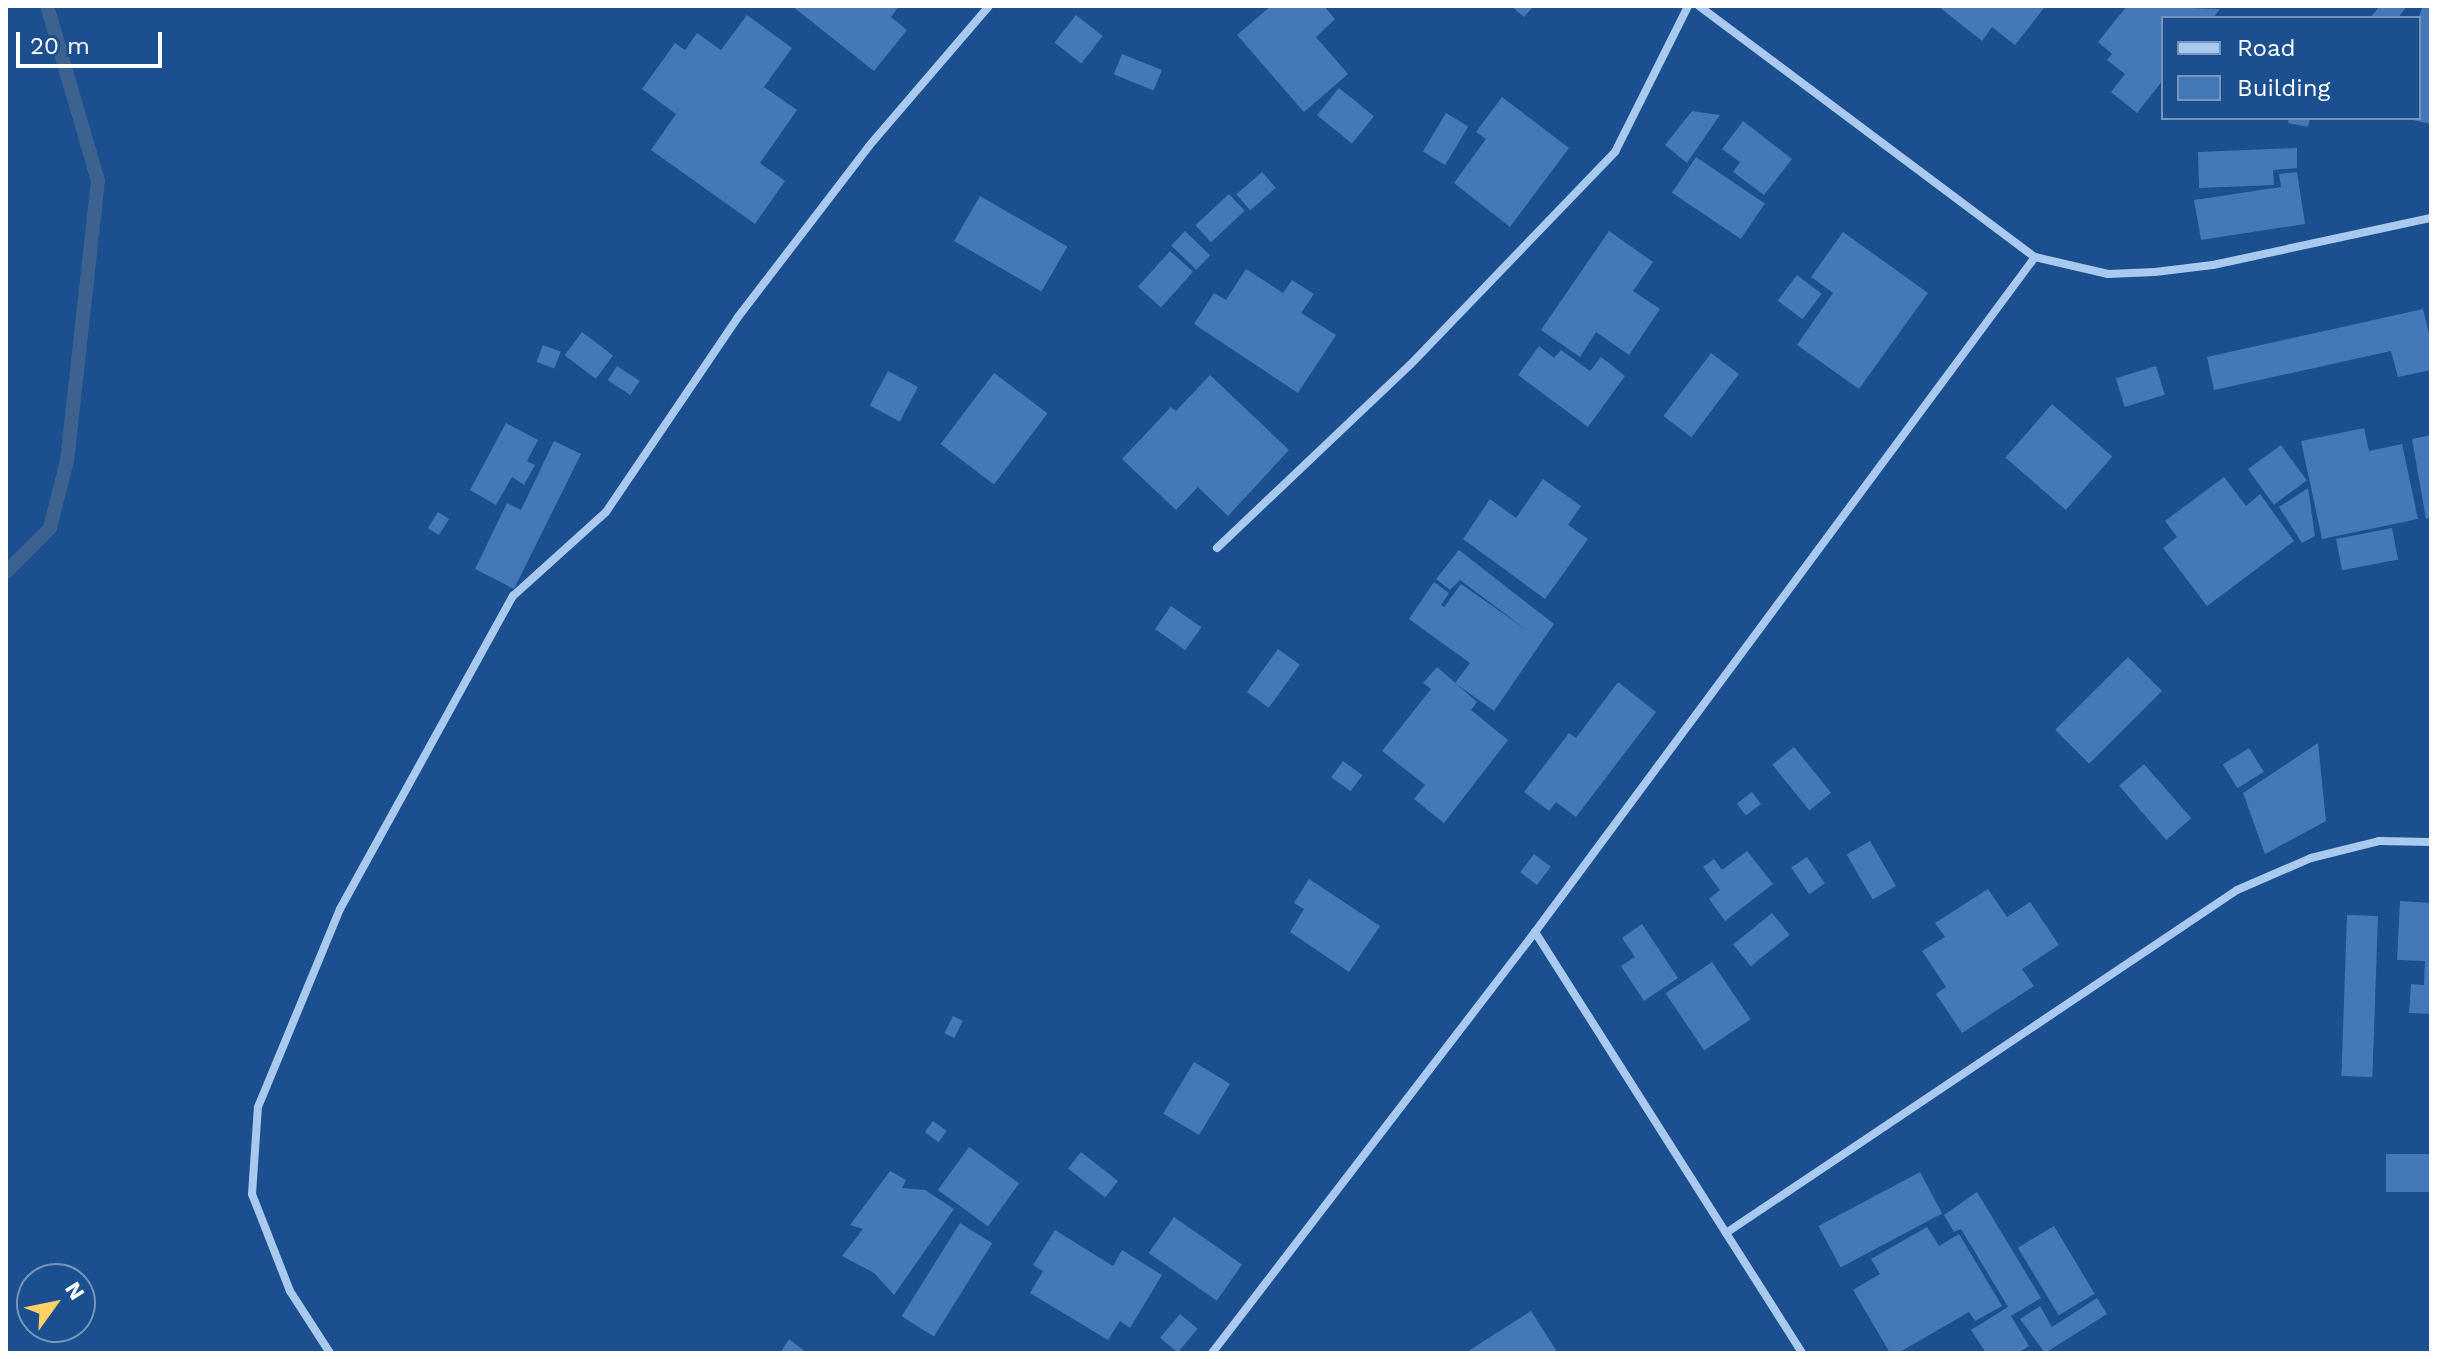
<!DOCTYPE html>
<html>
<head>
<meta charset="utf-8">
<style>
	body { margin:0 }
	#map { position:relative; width:2437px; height:1359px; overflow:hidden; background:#1b4f8f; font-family:"Work Sans",sans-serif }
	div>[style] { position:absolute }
	.stream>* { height:14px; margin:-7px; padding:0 7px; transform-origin:7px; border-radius:7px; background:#3c6290 }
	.building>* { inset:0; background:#4478b7; transform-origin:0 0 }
	.street>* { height:8px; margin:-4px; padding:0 4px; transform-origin:4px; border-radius:4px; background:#a9c9ee }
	span { translate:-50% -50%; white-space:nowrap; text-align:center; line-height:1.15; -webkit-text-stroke:6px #1b4f8f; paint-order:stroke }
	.frame { position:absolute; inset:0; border:8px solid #fff; pointer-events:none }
	.legend { position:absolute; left:2161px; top:16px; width:260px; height:104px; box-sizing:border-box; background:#1b4f8f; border:2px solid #7695bc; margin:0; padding:10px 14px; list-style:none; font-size:24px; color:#fff }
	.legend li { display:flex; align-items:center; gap:16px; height:40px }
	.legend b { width:40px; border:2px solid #7695bc }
	.north { position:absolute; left:16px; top:1263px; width:80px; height:80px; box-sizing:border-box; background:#1b4f8f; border:2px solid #7695bc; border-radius:50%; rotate:57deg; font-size:22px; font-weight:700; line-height:32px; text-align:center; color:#fff }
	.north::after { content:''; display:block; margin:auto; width:28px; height:36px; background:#ffd166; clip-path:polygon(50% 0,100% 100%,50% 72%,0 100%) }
	.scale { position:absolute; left:16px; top:32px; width:146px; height:36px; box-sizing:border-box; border:4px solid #fff; border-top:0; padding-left:10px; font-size:24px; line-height:28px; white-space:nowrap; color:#fff; -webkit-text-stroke:6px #1b4f8f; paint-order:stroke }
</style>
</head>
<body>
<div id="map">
	<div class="stream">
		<i style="left:6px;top:572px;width:62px;rotate:-45deg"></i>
		<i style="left:50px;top:528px;width:69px;rotate:-75.8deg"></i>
		<i style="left:67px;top:461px;width:282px;rotate:-83.7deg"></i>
		<i style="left:98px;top:181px;width:182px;rotate:-106.2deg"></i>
	</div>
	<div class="building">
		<i style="clip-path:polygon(792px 6px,899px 6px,891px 17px,907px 30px,874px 71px)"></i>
		<i style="clip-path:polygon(1271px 6px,1324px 6px,1335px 19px,1316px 37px,1348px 74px,1304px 112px,1237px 35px)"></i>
		<i style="clip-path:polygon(1511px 6px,1534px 6px,1524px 17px)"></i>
		<i style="clip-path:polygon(1938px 6px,2041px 6px,2044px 8px,2015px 45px,1992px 27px,1982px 41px)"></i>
		<i style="clip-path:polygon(2127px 6px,2220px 9px,2213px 18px,2163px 18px,2163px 80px,2137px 113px,2111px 92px,2125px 74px,2107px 60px,2112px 54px,2098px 42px)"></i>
		<i style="clip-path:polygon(2380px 6px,2407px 6px,2398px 18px,2370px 18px)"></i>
		<i style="clip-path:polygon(2423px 6px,2431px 6px,2431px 124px,2408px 119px,2419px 118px,2419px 16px)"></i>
		<i style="clip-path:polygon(747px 15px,792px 48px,764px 87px,797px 110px,760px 163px,785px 181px,755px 224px,651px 150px,676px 114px,642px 89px,675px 43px,685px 50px,697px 33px,721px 50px)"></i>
		<i style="left:1076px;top:15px;width:34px;height:35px;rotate:38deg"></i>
		<i style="left:1122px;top:54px;width:43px;height:22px;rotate:22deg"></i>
		<i style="left:1339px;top:88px;width:45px;height:35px;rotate:39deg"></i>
		<i style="clip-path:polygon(1502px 97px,1569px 148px,1510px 227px,1454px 183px,1486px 139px,1476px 132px)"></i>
		<i style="clip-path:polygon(1692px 111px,1720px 115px,1687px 163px,1665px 145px)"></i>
		<i style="left:1446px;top:113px;width:26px;height:45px;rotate:31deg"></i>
		<i style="clip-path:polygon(2289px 118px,2310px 118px,2308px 127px,2288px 123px)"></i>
		<i style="clip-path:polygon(1743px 121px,1792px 159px,1764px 195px,1733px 172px,1740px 162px,1722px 149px)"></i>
		<i style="clip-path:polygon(2297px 148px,2297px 168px,2273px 170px,2274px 185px,2199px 188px,2198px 152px)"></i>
		<i style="left:1696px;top:157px;width:83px;height:43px;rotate:34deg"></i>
		<i style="left:1262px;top:172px;width:21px;height:34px;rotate:49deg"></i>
		<i style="clip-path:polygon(2297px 172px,2305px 224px,2201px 240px,2194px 200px,2281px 187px,2279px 174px)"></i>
		<i style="left:1229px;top:194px;width:23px;height:46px;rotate:47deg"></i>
		<i style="left:980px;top:196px;width:101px;height:52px;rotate:30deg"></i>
		<i style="left:1185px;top:231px;width:35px;height:20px;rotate:44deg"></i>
		<i style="clip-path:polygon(1609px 231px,1653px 262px,1633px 291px,1660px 309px,1629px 355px,1596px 332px,1580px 357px,1541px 330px)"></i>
		<i style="clip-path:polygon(1843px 232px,1928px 293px,1859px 389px,1797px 345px,1833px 293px,1811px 277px)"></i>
		<i style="left:1170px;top:251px;width:31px;height:48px;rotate:42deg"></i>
		<i style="clip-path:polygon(1246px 269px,1283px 293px,1292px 280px,1314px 294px,1301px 313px,1336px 335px,1298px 393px,1194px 324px,1214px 293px,1226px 300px)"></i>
		<i style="left:1797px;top:275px;width:31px;height:32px;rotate:37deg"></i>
		<i style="clip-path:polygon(2423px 309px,2431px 342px,2431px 370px,2398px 377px,2391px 351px,2214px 390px,2207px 357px)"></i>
		<i style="left:582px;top:332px;width:39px;height:29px;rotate:37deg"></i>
		<i style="left:543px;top:345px;width:19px;height:18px;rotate:21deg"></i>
		<i style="clip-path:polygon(1539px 346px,1554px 358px,1561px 350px,1590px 371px,1601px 357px,1625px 376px,1588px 427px,1518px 375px)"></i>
		<i style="left:1711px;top:353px;width:35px;height:79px;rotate:37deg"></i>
		<i style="left:617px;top:366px;width:27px;height:17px;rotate:33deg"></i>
		<i style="left:2156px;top:366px;width:30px;height:42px;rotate:73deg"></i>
		<i style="left:888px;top:371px;width:34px;height:39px;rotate:28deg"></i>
		<i style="left:994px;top:373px;width:67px;height:89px;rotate:37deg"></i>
		<i style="clip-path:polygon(1210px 375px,1289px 450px,1228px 516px,1198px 487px,1176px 510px,1122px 459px,1171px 407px,1176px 411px)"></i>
		<i style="left:2052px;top:404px;width:80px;height:71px;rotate:41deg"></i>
		<i style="clip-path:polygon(506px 423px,538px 440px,527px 461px,535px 465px,524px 485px,512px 477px,496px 505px,470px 490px)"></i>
		<i style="clip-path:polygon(2364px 428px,2369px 451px,2402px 444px,2418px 519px,2322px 539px,2301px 441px)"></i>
		<i style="clip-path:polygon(2431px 435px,2431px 518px,2426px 519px,2412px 439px)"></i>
		<i style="clip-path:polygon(554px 441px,581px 454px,514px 589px,475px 569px,507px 503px,521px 510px)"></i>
		<i style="left:2281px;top:445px;width:44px;height:41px;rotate:54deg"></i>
		<i style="clip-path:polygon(2224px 477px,2246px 506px,2260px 494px,2294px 541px,2207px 606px,2163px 548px,2177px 537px,2165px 521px)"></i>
		<i style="clip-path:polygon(1543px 479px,1581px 506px,1568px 525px,1588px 539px,1545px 599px,1463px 539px,1490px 499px,1516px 518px)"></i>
		<i style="clip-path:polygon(2308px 488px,2315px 536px,2302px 543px,2279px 507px)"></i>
		<i style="left:438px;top:512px;width:13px;height:19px;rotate:32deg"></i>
		<i style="left:2392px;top:528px;width:32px;height:57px;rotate:79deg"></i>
		<i style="clip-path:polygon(1459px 550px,1554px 624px,1494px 711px,1455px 683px,1470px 663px,1409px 619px,1434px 582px,1449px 593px,1441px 605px,1444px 607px,1461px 584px,1528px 631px,1460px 580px,1450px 590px,1436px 579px)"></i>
		<i style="left:1171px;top:606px;width:37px;height:28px;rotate:35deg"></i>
		<i style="left:1278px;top:649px;width:27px;height:53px;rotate:36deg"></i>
		<i style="left:2128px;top:657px;width:48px;height:103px;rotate:45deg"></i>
		<i style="clip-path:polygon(1437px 667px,1477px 702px,1471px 710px,1508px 740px,1444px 823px,1414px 799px,1425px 785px,1382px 751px,1431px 689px,1423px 683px)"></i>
		<i style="clip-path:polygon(1618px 682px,1656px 712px,1576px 817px,1556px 802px,1549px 811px,1524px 792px,1569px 733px,1576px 738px)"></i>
		<i style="clip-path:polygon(2318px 743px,2326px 821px,2265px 854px,2243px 793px)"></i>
		<i style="left:1794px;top:747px;width:59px;height:28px;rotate:51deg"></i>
		<i style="left:2249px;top:748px;width:28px;height:31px;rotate:58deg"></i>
		<i style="left:1343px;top:761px;width:24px;height:20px;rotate:36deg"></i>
		<i style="left:2144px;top:764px;width:72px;height:33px;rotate:49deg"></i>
		<i style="left:1752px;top:792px;width:15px;height:19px;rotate:53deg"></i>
		<i style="left:1870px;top:841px;width:52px;height:27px;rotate:60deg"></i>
		<i style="clip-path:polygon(1747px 851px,1773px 884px,1725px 921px,1709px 899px,1720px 890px,1703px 867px,1714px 859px,1722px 870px)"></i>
		<i style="left:1534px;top:854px;width:21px;height:23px;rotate:37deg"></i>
		<i style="left:1807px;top:857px;width:32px;height:19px;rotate:56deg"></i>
		<i style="clip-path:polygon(1309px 879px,1380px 926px,1349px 972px,1290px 932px,1304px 909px,1294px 903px)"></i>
		<i style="clip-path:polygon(1988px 889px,2007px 917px,2030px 902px,2059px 945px,2022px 969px,2034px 986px,1962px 1033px,1936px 994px,1946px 987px,1922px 951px,1945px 937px,1935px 923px)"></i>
		<i style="clip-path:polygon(2400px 901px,2431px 903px,2431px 1014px,2409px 1013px,2411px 984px,2424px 985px,2425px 961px,2397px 960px)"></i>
		<i style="left:1772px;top:913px;width:28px;height:50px;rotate:51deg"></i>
		<i style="left:2347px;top:915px;width:31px;height:161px;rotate:2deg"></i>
		<i style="clip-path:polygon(1642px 924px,1678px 978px,1644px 1001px,1621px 966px,1635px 957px,1622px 938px)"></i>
		<i style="left:1712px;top:962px;width:69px;height:56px;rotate:56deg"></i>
		<i style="left:953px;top:1016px;width:11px;height:19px;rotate:27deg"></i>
		<i style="left:1194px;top:1062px;width:42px;height:60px;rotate:31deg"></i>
		<i style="left:933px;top:1121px;width:17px;height:14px;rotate:36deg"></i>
		<i style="left:969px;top:1147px;width:62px;height:53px;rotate:36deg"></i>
		<i style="left:1081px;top:1152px;width:47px;height:21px;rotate:38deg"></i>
		<i style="left:2386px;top:1154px;width:45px;height:38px"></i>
		<i style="clip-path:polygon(890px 1171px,906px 1180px,902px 1188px,925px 1190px,954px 1209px,894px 1295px,874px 1273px,842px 1256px,863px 1229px,850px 1225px)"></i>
		<i style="left:1920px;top:1172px;width:47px;height:115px;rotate:62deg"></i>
		<i style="clip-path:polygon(1977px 1192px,2041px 1298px,2011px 1316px,2029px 1346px,2018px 1353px,1986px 1353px,1971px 1330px,2008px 1307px,1961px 1229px,1954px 1232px,1944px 1215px)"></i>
		<i style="left:1174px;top:1217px;width:83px;height:44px;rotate:35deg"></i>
		<i style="left:960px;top:1223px;width:38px;height:110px;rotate:32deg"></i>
		<i style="left:2054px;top:1226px;width:79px;height:42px;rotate:59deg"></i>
		<i style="clip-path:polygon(1927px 1227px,1939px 1246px,1959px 1234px,2002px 1306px,1975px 1321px,1969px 1312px,1898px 1353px,1890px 1353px,1853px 1290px,1880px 1274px,1871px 1259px)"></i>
		<i style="clip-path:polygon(1055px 1230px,1113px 1266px,1122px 1250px,1162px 1275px,1130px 1328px,1120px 1321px,1108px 1340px,1030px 1293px,1043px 1271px,1033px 1265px)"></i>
		<i style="clip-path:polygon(2097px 1298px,2107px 1314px,2045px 1353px,2020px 1319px,2040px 1306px,2052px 1327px)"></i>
		<i style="clip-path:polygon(1531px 1311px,1558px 1353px,1465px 1353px)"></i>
		<i style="left:1180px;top:1314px;width:23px;height:31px;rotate:40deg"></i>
		<i style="clip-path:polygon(789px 1339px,807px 1353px,780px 1353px)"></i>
	</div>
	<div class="street">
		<i style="left:1699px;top:6px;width:419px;rotate:36.8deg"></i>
		<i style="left:1217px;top:548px;width:266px;rotate:-43.5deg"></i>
		<i style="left:1410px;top:365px;width:296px;rotate:-46.1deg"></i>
		<i style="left:1615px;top:152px;width:163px;rotate:-63.4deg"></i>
		<i style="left:1535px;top:932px;width:499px;rotate:57.6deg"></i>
		<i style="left:1726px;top:1233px;width:615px;rotate:-33.87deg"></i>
		<i style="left:2237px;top:890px;width:81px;rotate:-23.4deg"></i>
		<i style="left:2311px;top:858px;width:70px;rotate:-14deg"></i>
		<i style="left:2379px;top:841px;width:52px;rotate:1.1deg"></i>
		<i style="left:330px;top:1353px;width:74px;rotate:-122.8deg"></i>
		<i style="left:290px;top:1291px;width:104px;rotate:-111.4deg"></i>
		<i style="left:252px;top:1194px;width:87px;rotate:-86.1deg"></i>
		<i style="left:258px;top:1107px;width:214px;rotate:-67.5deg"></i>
		<i style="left:340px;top:909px;width:358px;rotate:-61.1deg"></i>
		<i style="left:513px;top:596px;width:125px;rotate:-42.1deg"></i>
		<i style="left:606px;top:512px;width:235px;rotate:-55.9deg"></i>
		<i style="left:738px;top:317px;width:215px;rotate:-52.5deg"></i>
		<i style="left:869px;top:146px;width:184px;rotate:-49.4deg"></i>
		<i style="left:1212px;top:1353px;width:531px;rotate:-52.5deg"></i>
		<i style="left:1535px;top:932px;width:840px;rotate:-53.47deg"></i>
		<i style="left:2035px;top:257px;width:75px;rotate:13.1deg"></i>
		<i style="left:2108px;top:274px;width:47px;rotate:-2.4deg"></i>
		<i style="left:2155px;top:272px;width:58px;rotate:-6.9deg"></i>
		<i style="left:2213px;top:265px;width:223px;rotate:-12.2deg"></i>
	</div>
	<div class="frame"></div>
	<ul class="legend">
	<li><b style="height:10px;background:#a9c9ee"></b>Road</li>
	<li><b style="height:22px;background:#4478b7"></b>Building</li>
	</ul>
	<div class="north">N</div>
	<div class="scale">20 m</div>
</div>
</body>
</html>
